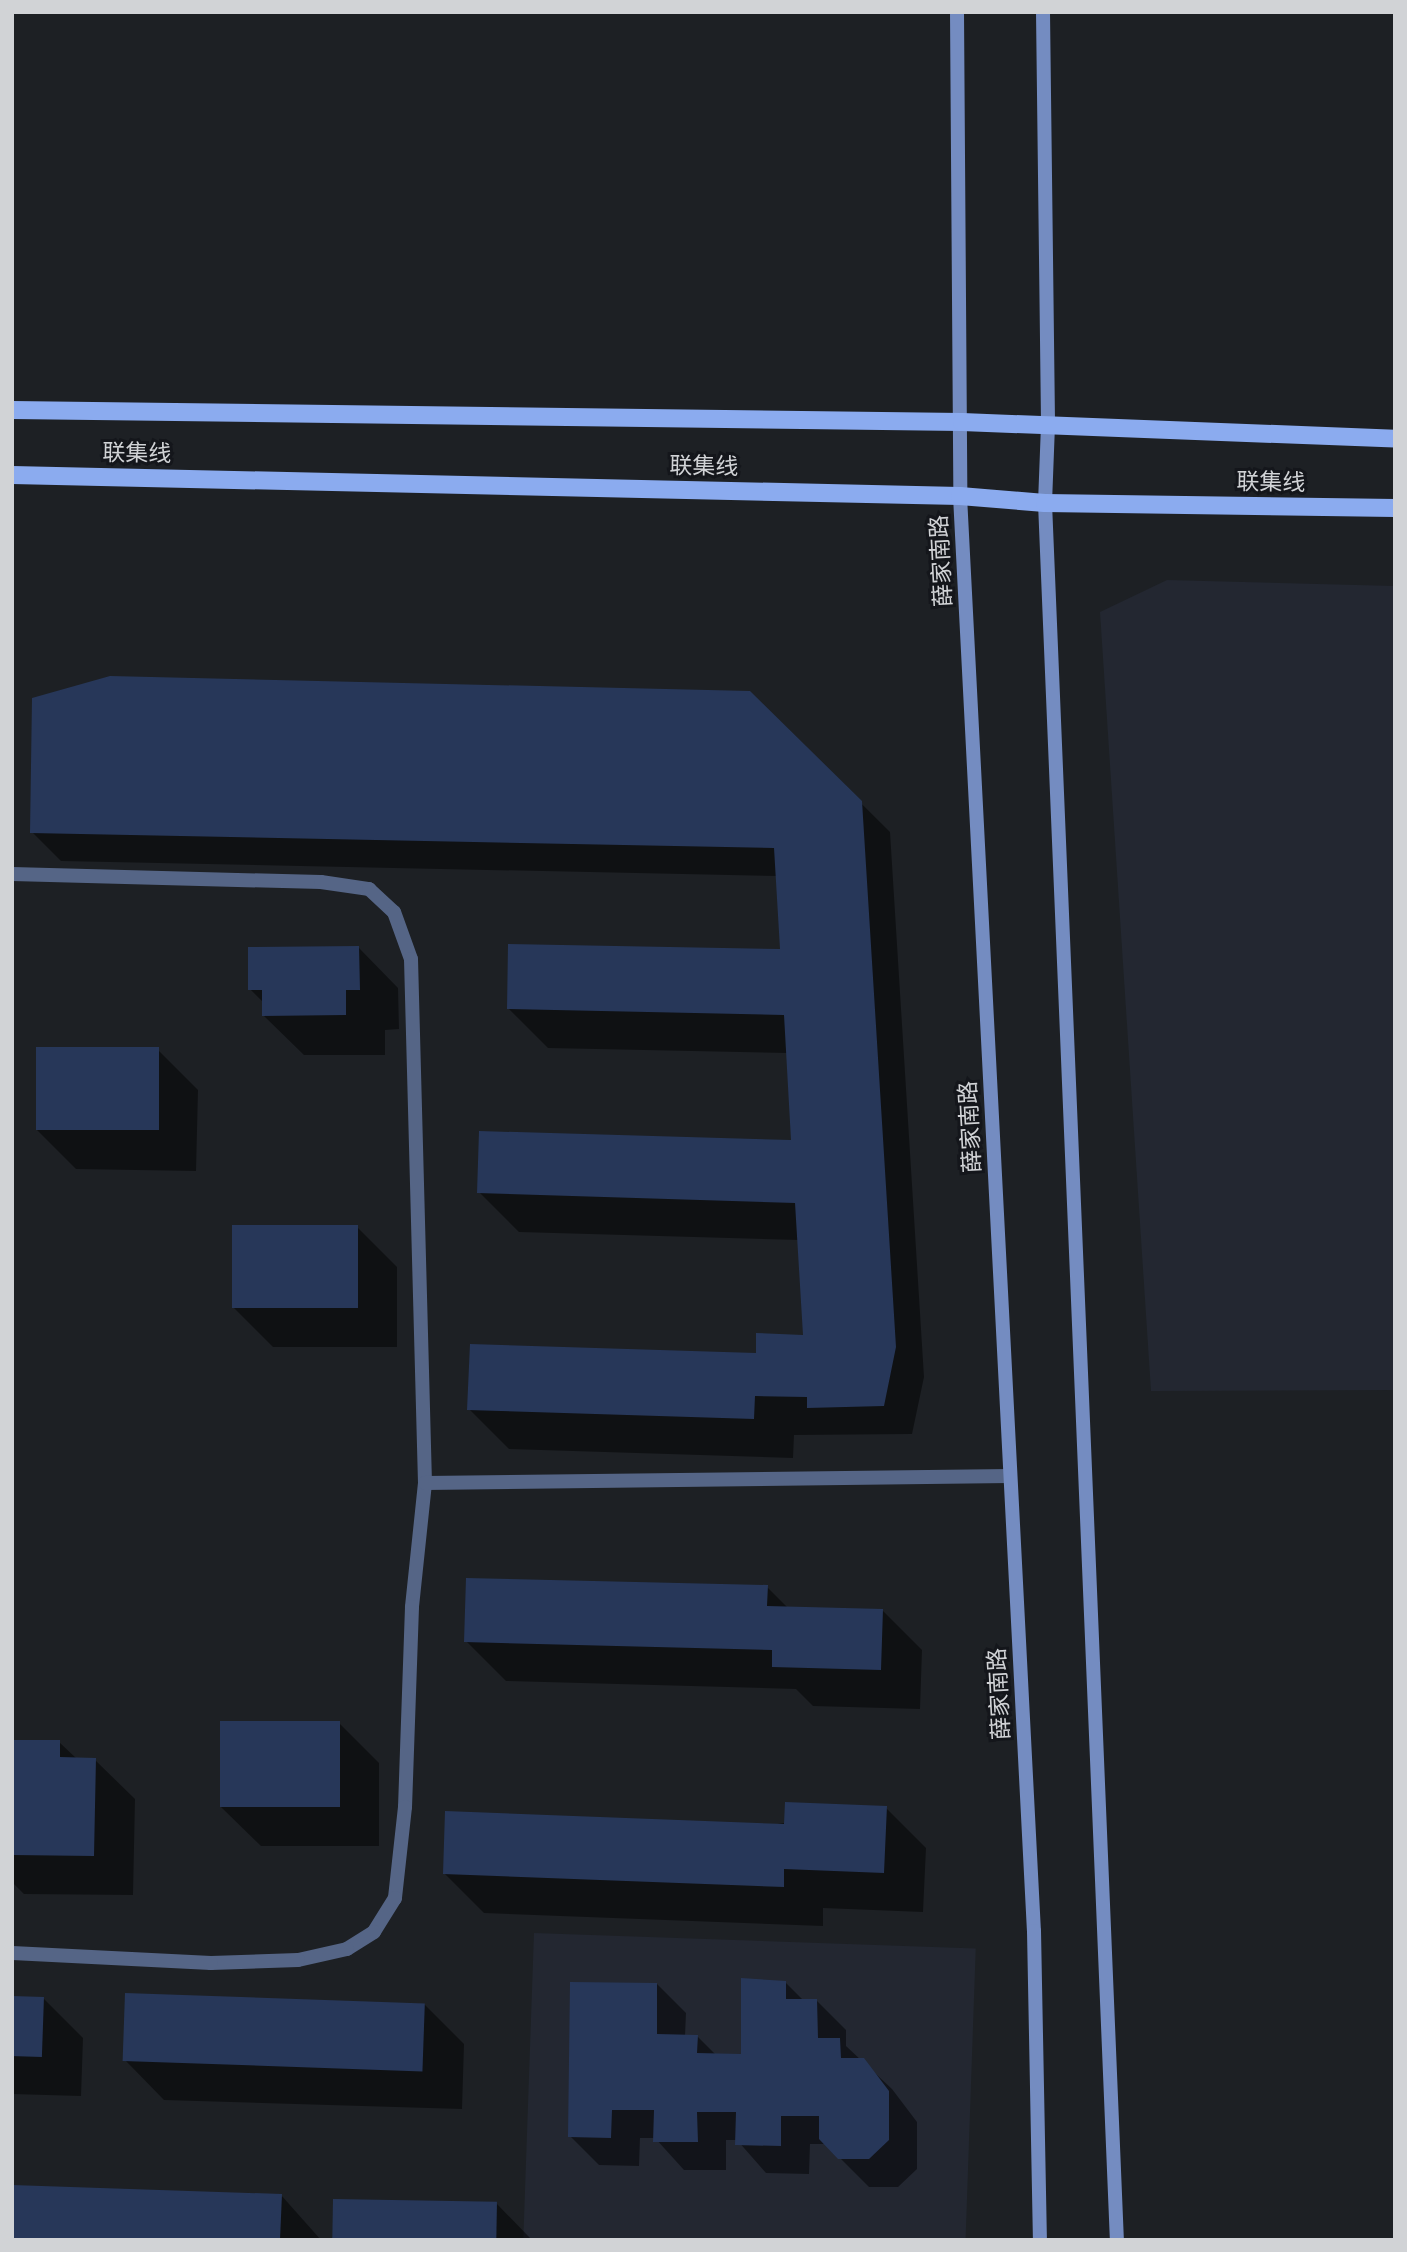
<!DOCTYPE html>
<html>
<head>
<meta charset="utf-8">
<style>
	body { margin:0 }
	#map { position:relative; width:1407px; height:2252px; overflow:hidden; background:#1d2024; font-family:"Space Grotesk","Noto Sans SC",sans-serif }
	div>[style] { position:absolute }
	.built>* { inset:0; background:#232731; transform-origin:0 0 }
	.shadow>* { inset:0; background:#0007 }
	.building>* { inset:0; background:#273759; transform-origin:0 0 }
	.service>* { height:14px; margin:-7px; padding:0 7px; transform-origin:7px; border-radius:7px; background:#556586 }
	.secondary>* { height:14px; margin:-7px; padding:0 7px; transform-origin:7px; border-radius:7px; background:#748cc1 }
	.primary>* { height:18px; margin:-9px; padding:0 9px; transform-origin:9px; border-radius:9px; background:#8babef }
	span { translate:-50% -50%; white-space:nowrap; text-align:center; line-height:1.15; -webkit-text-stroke:6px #14161b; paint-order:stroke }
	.street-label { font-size:23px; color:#d1d3d6 }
	.frame { position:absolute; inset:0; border:14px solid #d1d3d6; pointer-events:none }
</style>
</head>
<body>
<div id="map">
	<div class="built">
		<i style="clip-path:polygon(1167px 580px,1395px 586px,1395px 1390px,1151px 1391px,1100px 612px)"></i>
		<i style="left:534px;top:1933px;width:442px;height:307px;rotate:2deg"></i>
	</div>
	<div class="shadow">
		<i style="clip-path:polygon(750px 693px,890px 832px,924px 1377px,912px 1434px,794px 1435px,793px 1458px,509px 1449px,469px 1409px,758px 1355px,805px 1337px,799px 1240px,519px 1232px,479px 1192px,793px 1142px,788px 1053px,548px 1048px,508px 1008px,782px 950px,778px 876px,61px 861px,32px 832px)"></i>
		<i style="clip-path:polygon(359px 948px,398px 988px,399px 1029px,385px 1030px,385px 1055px,304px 1055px,264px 1016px,264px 1003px,250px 989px)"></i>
		<i style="clip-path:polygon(158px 1050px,198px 1090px,196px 1171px,76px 1169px,36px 1129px)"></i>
		<i style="clip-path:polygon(357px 1227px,397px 1267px,397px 1347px,273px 1347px,233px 1307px)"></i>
		<i style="clip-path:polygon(767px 1587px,788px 1608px,882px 1610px,922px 1650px,920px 1709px,813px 1706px,796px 1689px,506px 1681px,466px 1641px)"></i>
		<i style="clip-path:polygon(339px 1723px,379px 1763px,379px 1846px,261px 1846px,221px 1807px)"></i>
		<i style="clip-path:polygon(59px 1742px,77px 1759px,95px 1760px,135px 1799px,133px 1895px,24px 1894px,12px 1882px,12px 1766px)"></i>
		<i style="clip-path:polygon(886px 1808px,926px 1848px,923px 1912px,823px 1908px,823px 1926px,484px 1913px,444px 1873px)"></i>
		<i style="clip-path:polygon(785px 1982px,804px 2001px,817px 2001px,846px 2030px,846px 2046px,892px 2089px,917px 2122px,917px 2169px,898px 2187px,869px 2187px,826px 2144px,810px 2144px,809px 2174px,766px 2173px,737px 2140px,726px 2140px,726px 2170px,684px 2170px,655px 2138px,640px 2138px,639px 2166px,599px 2165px,570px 2136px,657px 1984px,686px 2013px,685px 2036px,697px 2036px,716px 2055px,743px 2055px)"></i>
		<i style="clip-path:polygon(12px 1997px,43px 1998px,83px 2038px,81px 2096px,12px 2094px)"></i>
		<i style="clip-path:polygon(424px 2004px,464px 2044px,462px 2109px,164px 2100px,125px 2060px)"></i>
		<i style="clip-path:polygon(281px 2195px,321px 2240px,12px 2240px)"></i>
		<i style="clip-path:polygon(496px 2203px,532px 2240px,334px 2240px)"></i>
	</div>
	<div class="building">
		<i style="clip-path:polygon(110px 676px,750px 691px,862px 801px,896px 1347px,884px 1406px,807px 1408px,807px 1397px,755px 1396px,754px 1419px,467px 1410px,470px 1344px,756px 1353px,756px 1333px,803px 1335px,795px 1203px,477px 1193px,479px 1131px,791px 1140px,784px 1015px,507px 1009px,508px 944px,780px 949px,774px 848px,30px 833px,32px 698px)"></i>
		<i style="clip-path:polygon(359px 946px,360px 990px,346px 990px,346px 1015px,262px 1016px,262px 990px,248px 990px,248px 947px)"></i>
		<i style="left:36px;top:1047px;width:123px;height:83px"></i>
		<i style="left:232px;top:1225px;width:126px;height:83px"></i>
		<i style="clip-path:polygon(466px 1578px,768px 1585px,767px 1606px,883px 1609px,881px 1670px,772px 1667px,772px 1650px,464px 1642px)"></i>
		<i style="left:220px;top:1721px;width:120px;height:86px"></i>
		<i style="clip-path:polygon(13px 1740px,60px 1740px,60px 1757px,96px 1758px,94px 1856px,12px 1855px)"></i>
		<i style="clip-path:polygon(785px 1802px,887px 1806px,884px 1873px,784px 1869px,784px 1887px,443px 1874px,445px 1811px,784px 1824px)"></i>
		<i style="clip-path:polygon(741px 1978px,786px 1981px,786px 1999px,817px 1999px,818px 2038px,840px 2038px,841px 2058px,864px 2058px,889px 2091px,889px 2140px,869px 2159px,838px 2159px,819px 2139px,819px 2116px,781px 2116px,781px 2146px,735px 2145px,736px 2112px,697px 2112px,698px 2142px,653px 2142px,654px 2110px,612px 2110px,611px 2138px,568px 2137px,570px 1982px,657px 1983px,657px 2034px,698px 2035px,697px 2053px,741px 2054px)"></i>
		<i style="left:125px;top:1993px;width:300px;height:68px;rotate:2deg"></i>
		<i style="left:12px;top:1996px;width:32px;height:60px;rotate:2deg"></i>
		<i style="clip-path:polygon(12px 2185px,282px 2194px,280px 2240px,12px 2240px)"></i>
		<i style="left:333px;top:2199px;width:164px;height:41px;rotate:1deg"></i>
	</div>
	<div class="service">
		<i style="left:12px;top:874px;width:309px;rotate:1.5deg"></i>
		<i style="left:321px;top:882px;width:49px;rotate:8.3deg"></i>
		<i style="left:369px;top:889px;width:34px;rotate:43deg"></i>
		<i style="left:394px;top:912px;width:50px;rotate:70.1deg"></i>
		<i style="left:411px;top:959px;width:524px;rotate:88.47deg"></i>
		<i style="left:425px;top:1483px;width:125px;rotate:96deg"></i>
		<i style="left:412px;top:1607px;width:200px;rotate:92deg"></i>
		<i style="left:405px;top:1807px;width:92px;rotate:96.3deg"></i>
		<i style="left:395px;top:1898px;width:40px;rotate:122deg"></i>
		<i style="left:374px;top:1932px;width:32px;rotate:148deg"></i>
		<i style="left:347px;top:1949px;width:50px;rotate:167.3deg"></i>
		<i style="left:298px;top:1960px;width:87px;rotate:178deg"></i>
		<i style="left:211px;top:1963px;width:199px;rotate:-177.1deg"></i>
		<i style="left:425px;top:1483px;width:585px;rotate:-0.69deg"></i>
	</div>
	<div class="secondary">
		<i style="left:957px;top:12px;width:484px;rotate:89.6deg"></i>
		<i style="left:960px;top:496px;width:1437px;rotate:87.05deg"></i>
		<i style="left:1034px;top:1931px;width:309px;rotate:88.9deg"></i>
		<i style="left:1043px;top:12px;width:413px;rotate:89.3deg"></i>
		<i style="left:1048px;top:425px;width:78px;rotate:92.2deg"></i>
		<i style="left:1045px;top:503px;width:1738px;rotate:87.63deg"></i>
	</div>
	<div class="primary">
		<i style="left:12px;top:410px;width:950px;rotate:0.72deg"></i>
		<i style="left:962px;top:422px;width:433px;rotate:2.2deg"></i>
		<i style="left:12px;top:475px;width:948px;rotate:1.27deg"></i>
		<i style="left:960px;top:496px;width:85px;rotate:4.7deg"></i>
		<i style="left:1045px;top:503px;width:350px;rotate:0.8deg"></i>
	</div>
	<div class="street-label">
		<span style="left:137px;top:453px;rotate:1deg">联集线</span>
		<span style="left:704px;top:466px;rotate:1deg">联集线</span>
		<span style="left:1271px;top:482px;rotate:1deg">联集线</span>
		<span style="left:941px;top:561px;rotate:-93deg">薛家南路</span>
		<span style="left:970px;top:1127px;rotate:-93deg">薛家南路</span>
		<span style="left:999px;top:1694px;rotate:-93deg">薛家南路</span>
	</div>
	<div class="frame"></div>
</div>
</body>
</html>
